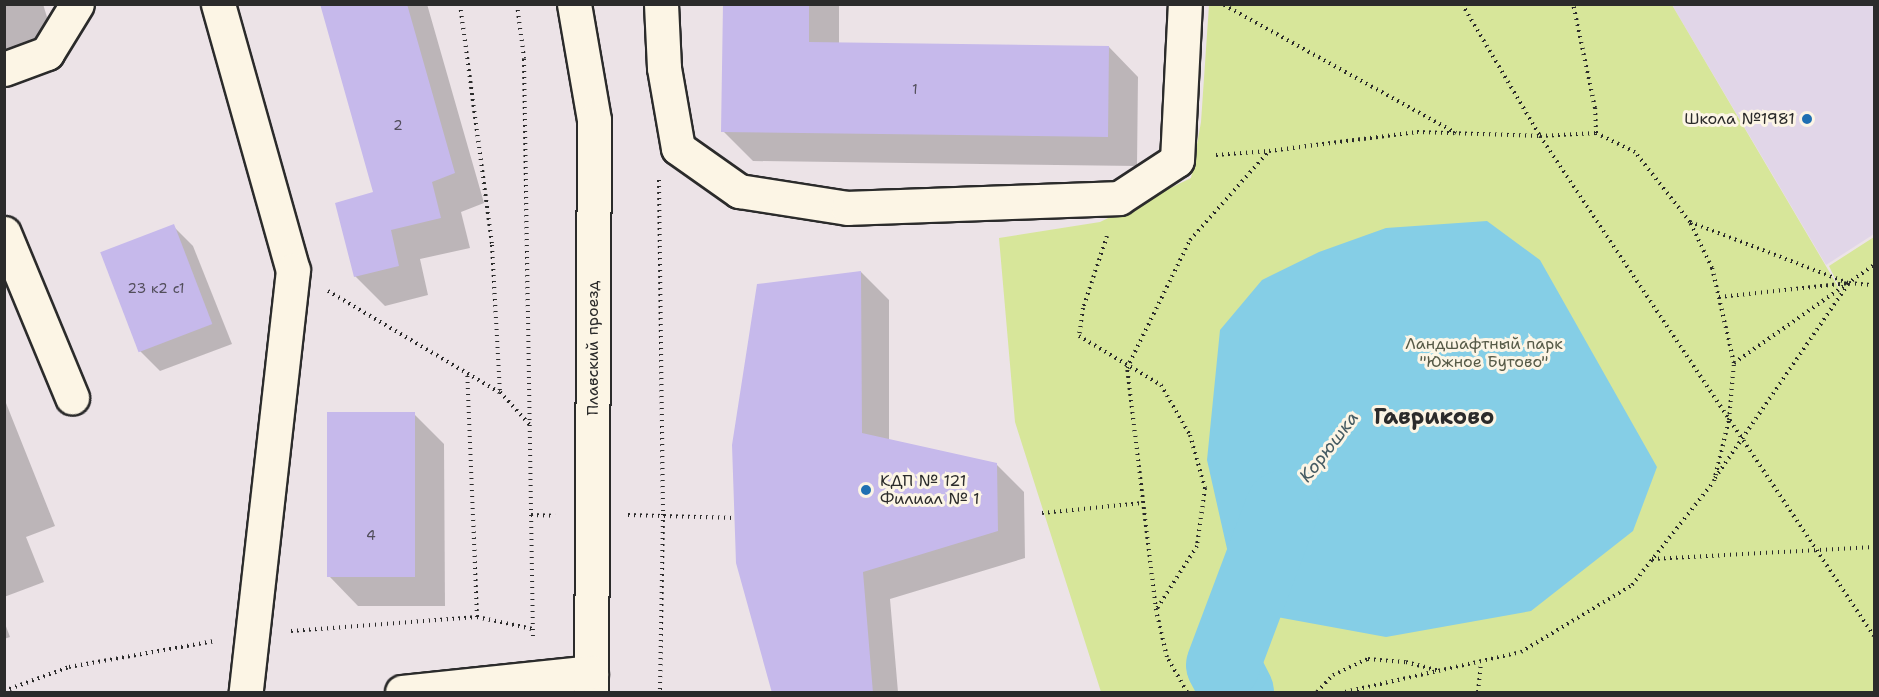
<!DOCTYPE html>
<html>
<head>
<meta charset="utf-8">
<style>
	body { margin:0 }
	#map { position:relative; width:1879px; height:697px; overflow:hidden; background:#ece3e7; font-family:"Shantell Sans",sans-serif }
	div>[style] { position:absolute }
	.built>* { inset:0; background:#e1d6e8 }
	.green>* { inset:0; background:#d7e69a }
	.water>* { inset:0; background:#85cee6 }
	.shadow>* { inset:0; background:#0003 }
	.river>* { height:74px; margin:-37px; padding:0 37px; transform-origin:37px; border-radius:37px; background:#85cee6 }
	.building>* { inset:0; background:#c6b9eb; transform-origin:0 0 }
	.path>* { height:4px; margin-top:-2px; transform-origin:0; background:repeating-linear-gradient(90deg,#2b2b2b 0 1.5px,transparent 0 6px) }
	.roads { filter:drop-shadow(2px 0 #2b2b2b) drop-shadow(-2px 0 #2b2b2b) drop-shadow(0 2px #2b2b2b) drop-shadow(0 -2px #2b2b2b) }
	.minor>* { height:33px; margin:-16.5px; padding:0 16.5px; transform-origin:16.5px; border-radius:16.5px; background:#fcf5e5 }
	.dots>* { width:16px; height:16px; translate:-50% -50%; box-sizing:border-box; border:3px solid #fcf5e5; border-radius:50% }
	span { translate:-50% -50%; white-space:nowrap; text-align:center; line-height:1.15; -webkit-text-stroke:6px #fcf5e5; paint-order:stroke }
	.number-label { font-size:14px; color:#524e5b }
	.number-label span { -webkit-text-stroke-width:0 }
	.poi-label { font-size:16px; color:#2b2b2b }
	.right { translate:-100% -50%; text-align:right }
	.left { translate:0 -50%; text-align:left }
	.park-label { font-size:16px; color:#565a47 }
	.street-label { font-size:16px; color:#2b2b2b }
	.water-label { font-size:18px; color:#465c63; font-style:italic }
	.district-label { font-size:22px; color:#2b2b2b; font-weight:700 }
	.frame { position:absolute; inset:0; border:6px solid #2b2b2b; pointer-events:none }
</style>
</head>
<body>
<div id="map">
	<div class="built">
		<i style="clip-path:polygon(1672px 5px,1874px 5px,1874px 234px,1826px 265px)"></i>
	</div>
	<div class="green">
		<i style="clip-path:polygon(1209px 5px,1672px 5px,1843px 295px,1829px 266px,1874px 237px,1874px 692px,1101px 692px,1015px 422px,999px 238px,1100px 222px,1191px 178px,1201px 122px)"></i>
	</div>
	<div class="water">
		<i style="clip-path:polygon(1487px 221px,1540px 260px,1657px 467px,1633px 531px,1531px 611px,1386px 637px,1261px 614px,1232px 589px,1232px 571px,1207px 460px,1220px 330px,1262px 280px,1319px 252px,1386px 228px)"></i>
	</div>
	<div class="shadow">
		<i style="clip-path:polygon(4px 4px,43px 4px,54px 40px,4px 56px)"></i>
		<i style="clip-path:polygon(321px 4px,427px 4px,484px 203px,461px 212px,470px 248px,420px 259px,428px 295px,385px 306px,355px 276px,375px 193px)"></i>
		<i style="clip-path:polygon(725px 4px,839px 4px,839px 44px,1109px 47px,1138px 77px,1137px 166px,753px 161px,723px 131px)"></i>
		<i style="clip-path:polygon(173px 226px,193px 246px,232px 344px,160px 371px,140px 351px)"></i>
		<i style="clip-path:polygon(861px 272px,889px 300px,889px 440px,996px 464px,1024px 492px,1025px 558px,890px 599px,898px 692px,773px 692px)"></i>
		<i style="clip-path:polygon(4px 398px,55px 526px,26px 537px,44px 582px,4px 597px)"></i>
		<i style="clip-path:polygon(414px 414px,444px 444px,445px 606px,358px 606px,329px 576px)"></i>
		<i style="clip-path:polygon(4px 621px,10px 637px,4px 639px)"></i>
	</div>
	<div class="river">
		<i style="left:1237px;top:692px;width:30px;rotate:-117deg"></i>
		<i style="left:1223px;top:665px;width:168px;rotate:-69.4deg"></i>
	</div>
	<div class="building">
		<i style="clip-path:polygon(320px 4px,407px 4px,455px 173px,432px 182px,441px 218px,391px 230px,399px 266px,354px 277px,335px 203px,373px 192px)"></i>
		<i style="clip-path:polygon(723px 4px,809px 4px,809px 42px,1109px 46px,1108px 137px,721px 132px)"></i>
		<i style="left:174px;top:224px;width:107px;height:79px;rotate:69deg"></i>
		<i style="clip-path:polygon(861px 271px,862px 433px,997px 463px,998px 531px,863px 572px,873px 693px,772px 693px,736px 563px,732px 445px,757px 284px)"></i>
		<i style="left:327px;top:412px;width:88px;height:165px"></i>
	</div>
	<div class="path">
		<i style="left:460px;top:4px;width:243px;rotate:82.4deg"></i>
		<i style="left:492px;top:245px;width:147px;rotate:86.9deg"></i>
		<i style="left:500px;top:392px;width:45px;rotate:47.7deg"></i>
		<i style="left:517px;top:4px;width:55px;rotate:82.7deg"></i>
		<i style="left:524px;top:59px;width:580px;rotate:89.11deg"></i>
		<i style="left:1462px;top:4px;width:153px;rotate:59.4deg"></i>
		<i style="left:1540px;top:136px;width:56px;rotate:-3.1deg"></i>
		<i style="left:1596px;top:133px;width:25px;rotate:-92deg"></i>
		<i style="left:1595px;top:108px;width:106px;rotate:-101.9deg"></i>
		<i style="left:1224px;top:5px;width:265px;rotate:28.9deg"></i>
		<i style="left:1216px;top:155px;width:52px;rotate:-4.4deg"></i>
		<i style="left:659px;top:180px;width:334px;rotate:89.3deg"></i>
		<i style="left:663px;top:514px;width:178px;rotate:91deg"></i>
		<i style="left:1690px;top:222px;width:169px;rotate:21.1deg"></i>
		<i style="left:1107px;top:236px;width:76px;rotate:108.4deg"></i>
		<i style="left:1083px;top:308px;width:28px;rotate:98deg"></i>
		<i style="left:1079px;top:336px;width:96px;rotate:30.9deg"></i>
		<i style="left:1161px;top:385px;width:58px;rotate:59.9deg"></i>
		<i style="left:1190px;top:435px;width:55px;rotate:74.2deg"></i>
		<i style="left:1205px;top:488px;width:59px;rotate:97.9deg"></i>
		<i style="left:1197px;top:546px;width:76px;rotate:122.6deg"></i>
		<i style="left:328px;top:291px;width:199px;rotate:30.6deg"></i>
		<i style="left:1719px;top:297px;width:131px;rotate:-6.1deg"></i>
		<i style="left:1849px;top:283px;width:25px;rotate:5deg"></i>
		<i style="left:1734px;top:363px;width:171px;rotate:-35deg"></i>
		<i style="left:1715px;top:478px;width:237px;rotate:-55.5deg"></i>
		<i style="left:1042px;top:513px;width:101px;rotate:-5.7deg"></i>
		<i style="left:531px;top:515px;width:24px;rotate:2deg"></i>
		<i style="left:628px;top:515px;width:106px;rotate:1.6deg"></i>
		<i style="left:1652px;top:559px;width:222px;rotate:-3.1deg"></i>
		<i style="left:477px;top:617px;width:57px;rotate:12.1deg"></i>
		<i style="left:291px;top:631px;width:187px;rotate:-4.3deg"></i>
		<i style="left:477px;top:617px;width:244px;rotate:-92.3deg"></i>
		<i style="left:4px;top:691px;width:69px;rotate:-20.3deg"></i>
		<i style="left:69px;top:667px;width:148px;rotate:-10.1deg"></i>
		<i style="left:1187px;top:692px;width:40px;rotate:-119.7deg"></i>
		<i style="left:1167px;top:657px;width:48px;rotate:-103.2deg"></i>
		<i style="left:1156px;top:610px;width:244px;rotate:-96.8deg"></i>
		<i style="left:1127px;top:368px;width:143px;rotate:-63.8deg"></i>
		<i style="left:1190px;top:240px;width:119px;rotate:-48.4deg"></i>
		<i style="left:1269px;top:151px;width:149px;rotate:-7.3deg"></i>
		<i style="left:1417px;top:132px;width:123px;rotate:1.9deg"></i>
		<i style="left:1540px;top:136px;width:601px;rotate:56.26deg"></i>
		<i style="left:1317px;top:692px;width:23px;rotate:-47deg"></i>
		<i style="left:1333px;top:675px;width:38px;rotate:-25deg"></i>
		<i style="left:1368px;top:659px;width:38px;rotate:5deg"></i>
		<i style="left:1406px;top:662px;width:34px;rotate:15deg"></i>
		<i style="left:1345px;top:692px;width:180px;rotate:-12.8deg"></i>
		<i style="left:1521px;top:652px;width:130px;rotate:-31.1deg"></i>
		<i style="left:1632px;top:585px;width:132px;rotate:-51.7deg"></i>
		<i style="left:1714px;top:481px;width:63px;rotate:-76.2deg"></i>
		<i style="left:1729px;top:420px;width:57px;rotate:-85deg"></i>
		<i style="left:1734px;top:363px;width:98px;rotate:-103deg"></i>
		<i style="left:1712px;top:268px;width:51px;rotate:-115.6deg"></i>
		<i style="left:1690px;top:222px;width:89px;rotate:-128.2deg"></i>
		<i style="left:1635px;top:152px;width:43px;rotate:-154deg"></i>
		<i style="left:1478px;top:692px;width:30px;rotate:-84deg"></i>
	</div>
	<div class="roads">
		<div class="minor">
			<i style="left:218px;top:4px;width:276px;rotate:74.3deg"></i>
			<i style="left:293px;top:270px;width:425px;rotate:96.4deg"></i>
			<i style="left:574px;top:4px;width:118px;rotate:80.2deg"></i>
			<i style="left:594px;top:120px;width:572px;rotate:90.3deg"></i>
			<i style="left:661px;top:4px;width:64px;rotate:87.3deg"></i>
			<i style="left:664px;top:68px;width:81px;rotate:80.1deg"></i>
			<i style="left:678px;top:148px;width:75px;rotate:35.2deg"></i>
			<i style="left:739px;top:191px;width:110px;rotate:8.9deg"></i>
			<i style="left:848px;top:208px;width:271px;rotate:-2.1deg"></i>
			<i style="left:1119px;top:198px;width:69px;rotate:-33.2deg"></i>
			<i style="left:1177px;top:160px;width:156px;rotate:-87.1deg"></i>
			<i style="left:4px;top:69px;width:46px;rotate:-20.4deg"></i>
			<i style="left:47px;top:53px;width:57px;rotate:-58.5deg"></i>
			<i style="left:4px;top:233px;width:178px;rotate:67.5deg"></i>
			<i style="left:402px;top:692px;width:190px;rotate:-6deg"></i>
		</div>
	</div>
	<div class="dots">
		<i style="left:1807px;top:119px;background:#1f6fb2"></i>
		<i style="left:866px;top:490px;background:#1f6fb2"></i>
	</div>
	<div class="number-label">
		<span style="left:915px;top:89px">1</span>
		<span style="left:398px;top:125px">2</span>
		<span style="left:156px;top:288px">23 к2 с1</span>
		<span style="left:371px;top:535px">4</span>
	</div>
	<div class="poi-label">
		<span class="right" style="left:1795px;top:119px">Школа №1981</span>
		<span class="left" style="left:880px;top:490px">КДП № 121<br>Филиал № 1</span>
	</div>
	<div class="park-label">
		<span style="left:1484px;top:353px">Ландшафтный парк<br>"Южное Бутово"</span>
	</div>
	<div class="street-label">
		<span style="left:593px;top:348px;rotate:-90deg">Плавский проезд</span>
	</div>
	<div class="water-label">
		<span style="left:1329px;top:447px;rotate:-52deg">Корюшка</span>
	</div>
	<div class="district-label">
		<span style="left:1434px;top:417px">Гавриково</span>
	</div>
	<div class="frame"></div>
</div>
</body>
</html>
